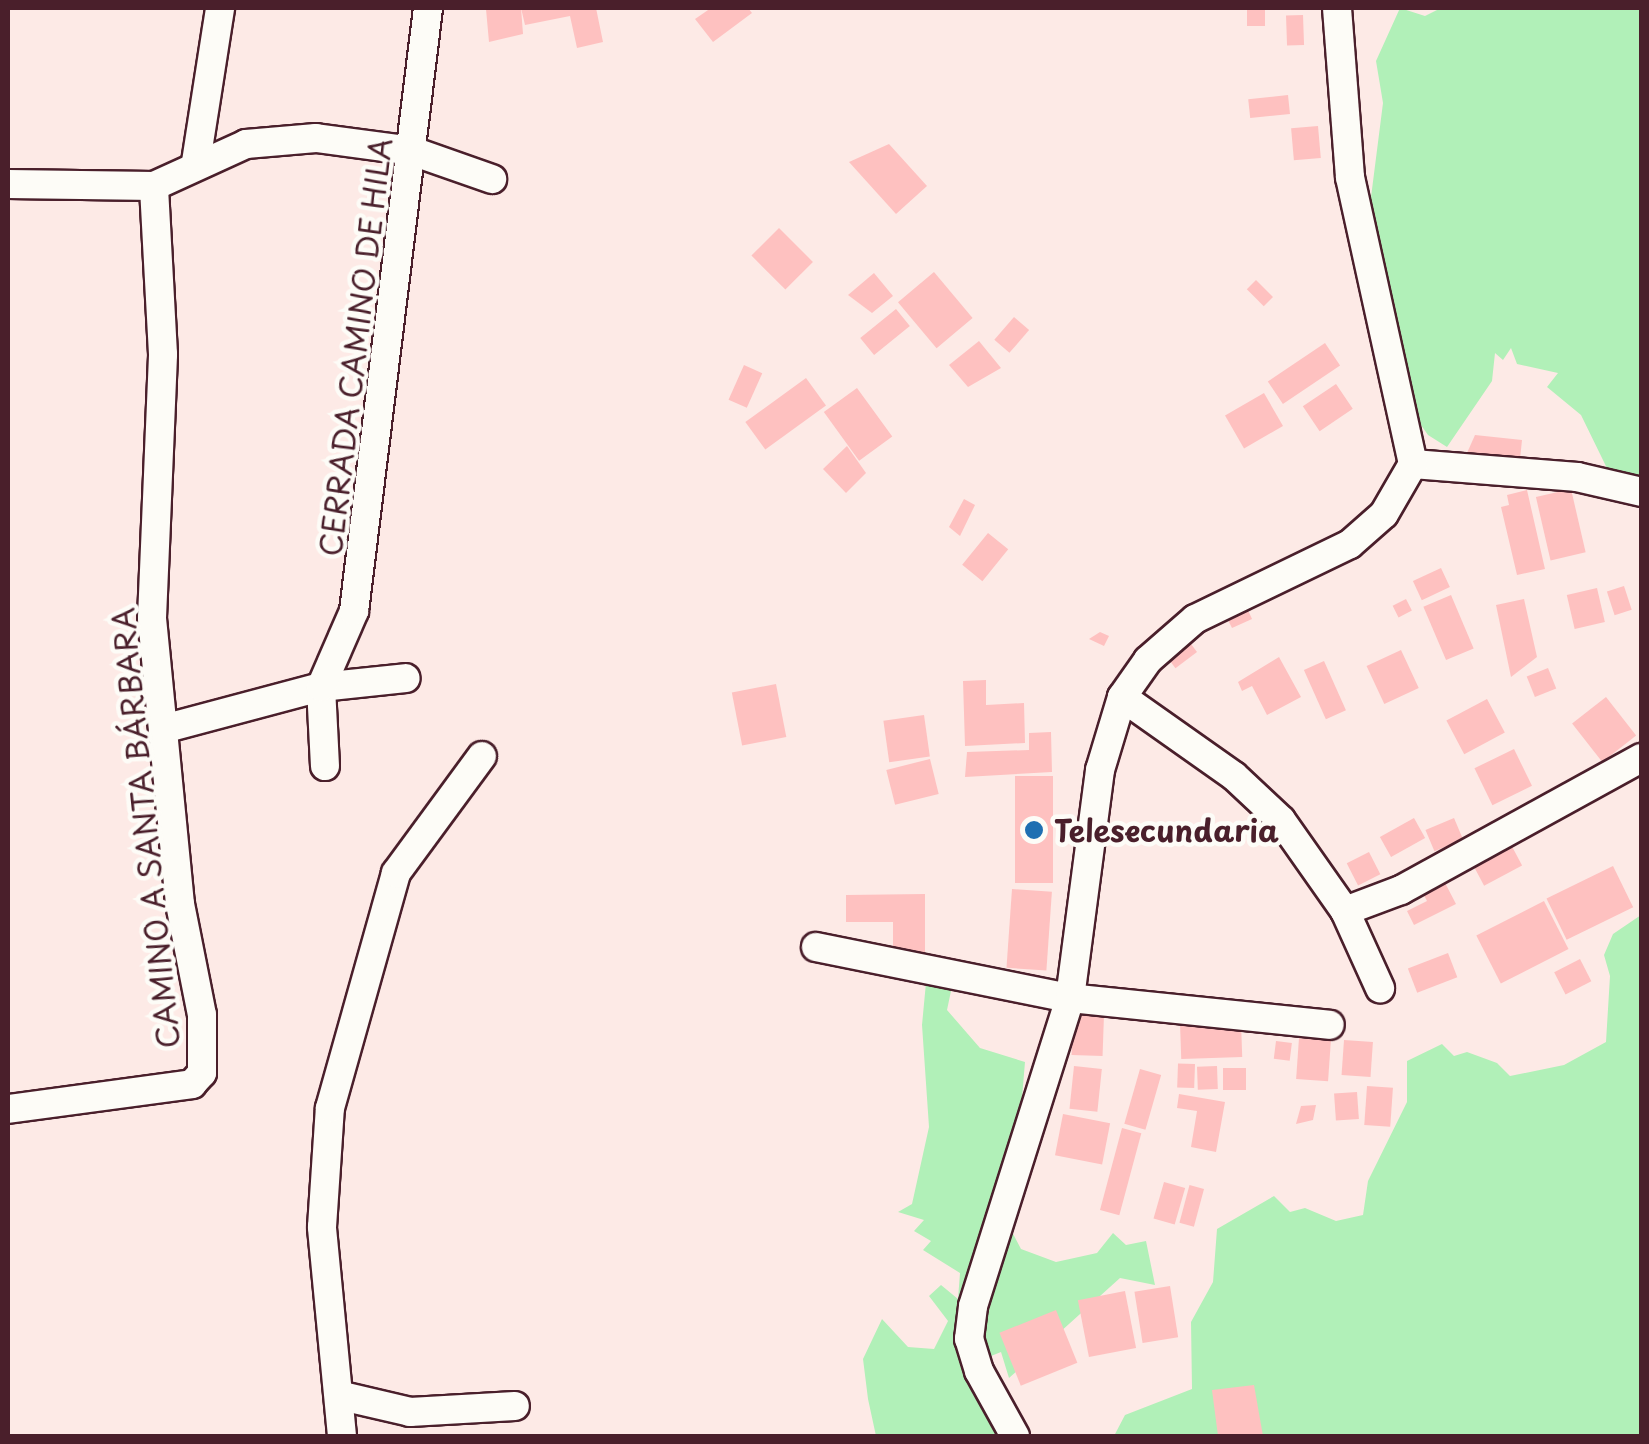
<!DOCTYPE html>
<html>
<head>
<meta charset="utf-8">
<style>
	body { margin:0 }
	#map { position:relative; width:1649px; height:1444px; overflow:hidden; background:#fdeae6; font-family:"Playpen Sans",sans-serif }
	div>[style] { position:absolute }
	.green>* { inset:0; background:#b1f0b8 }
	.building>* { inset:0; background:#fec1c0; transform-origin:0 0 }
	.roads { filter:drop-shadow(2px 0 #4a1f2b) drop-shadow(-2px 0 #4a1f2b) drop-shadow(0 2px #4a1f2b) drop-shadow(0 -2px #4a1f2b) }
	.minor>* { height:28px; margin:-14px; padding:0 14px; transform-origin:14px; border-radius:14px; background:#fdfcf7 }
	.dots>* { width:28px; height:28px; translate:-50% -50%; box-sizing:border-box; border:5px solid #fdfcf7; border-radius:50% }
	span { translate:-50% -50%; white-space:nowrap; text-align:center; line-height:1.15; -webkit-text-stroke:9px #fdfcf7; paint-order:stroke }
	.street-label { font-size:30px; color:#4a1f2b }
	.poi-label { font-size:30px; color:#4a1f2b; font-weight:700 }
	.left { translate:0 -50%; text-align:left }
	.frame { position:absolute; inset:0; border:10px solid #4a1f2b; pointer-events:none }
</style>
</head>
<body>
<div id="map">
	<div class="green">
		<i style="clip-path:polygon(1400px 8px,1425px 16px,1441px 8px,1641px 8px,1641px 498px,1623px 501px,1581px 415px,1547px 387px,1558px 373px,1517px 364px,1511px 348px,1503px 360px,1495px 353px,1492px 381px,1447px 447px,1428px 435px,1409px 408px,1351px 237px,1370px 205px,1383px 103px,1376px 61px)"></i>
		<i style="clip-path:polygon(1641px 915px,1641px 1436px,1114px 1436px,1125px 1415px,1192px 1389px,1191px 1322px,1213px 1282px,1217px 1229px,1274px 1196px,1290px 1212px,1305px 1208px,1336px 1221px,1363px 1215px,1368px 1181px,1407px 1102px,1407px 1061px,1442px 1044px,1454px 1056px,1467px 1052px,1497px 1063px,1510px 1076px,1564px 1065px,1606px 1042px,1610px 976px,1604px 955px,1613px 934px)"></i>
		<i style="clip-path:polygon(927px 972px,951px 991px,947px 1010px,980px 1048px,1025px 1062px,1017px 1157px,1003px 1215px,1021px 1249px,1056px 1262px,1097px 1253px,1113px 1233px,1126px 1245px,1146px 1241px,1155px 1285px,1120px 1278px,1009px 1378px,1001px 1352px,991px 1356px,986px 1387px,1013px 1436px,876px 1436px,868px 1399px,863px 1359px,882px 1319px,908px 1347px,934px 1349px,948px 1321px,929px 1296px,941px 1285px,958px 1299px,960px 1273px,923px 1250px,931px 1241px,914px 1231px,924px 1220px,898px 1212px,912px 1204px,929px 1127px,922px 1025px)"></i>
	</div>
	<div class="building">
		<i style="clip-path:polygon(501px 8px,521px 8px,523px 34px,489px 42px,486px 9px)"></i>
		<i style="clip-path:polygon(521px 8px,596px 8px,603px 42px,577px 48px,570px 16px,525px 25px)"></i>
		<i style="clip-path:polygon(711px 8px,748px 8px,752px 13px,713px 42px,695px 19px)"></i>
		<i style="left:1247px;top:8px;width:18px;height:18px"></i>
		<i style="left:1303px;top:15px;width:30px;height:17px;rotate:88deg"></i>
		<i style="left:1288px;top:95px;width:19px;height:40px;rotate:84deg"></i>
		<i style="left:1318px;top:126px;width:32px;height:27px;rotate:85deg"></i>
		<i style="clip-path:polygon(889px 144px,927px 186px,896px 214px,849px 162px)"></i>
		<i style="left:779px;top:228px;width:48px;height:39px;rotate:45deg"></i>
		<i style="left:934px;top:272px;width:60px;height:47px;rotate:50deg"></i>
		<i style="clip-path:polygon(874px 273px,893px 296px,872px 313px,848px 295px)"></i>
		<i style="left:1256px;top:280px;width:24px;height:13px;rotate:45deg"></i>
		<i style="left:896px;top:309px;width:22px;height:46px;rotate:51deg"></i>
		<i style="left:1014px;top:317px;width:20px;height:30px;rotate:41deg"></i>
		<i style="clip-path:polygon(979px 341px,1001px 368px,968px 387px,949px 365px)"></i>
		<i style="left:1325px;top:343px;width:27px;height:69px;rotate:56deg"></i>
		<i style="left:744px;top:365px;width:20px;height:38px;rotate:24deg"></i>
		<i style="left:806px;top:378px;width:34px;height:75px;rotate:54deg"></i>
		<i style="left:1336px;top:384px;width:30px;height:40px;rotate:56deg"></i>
		<i style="left:857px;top:388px;width:60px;height:41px;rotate:54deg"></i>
		<i style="left:1264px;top:393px;width:38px;height:45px;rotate:60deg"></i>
		<i style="clip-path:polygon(1475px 435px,1522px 440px,1519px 469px,1463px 462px)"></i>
		<i style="clip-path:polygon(847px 446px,866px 473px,846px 493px,823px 469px)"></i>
		<i style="left:1571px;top:489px;width:65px;height:36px;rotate:77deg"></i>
		<i style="clip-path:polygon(1527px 490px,1545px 569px,1517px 575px,1501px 507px,1509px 505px,1507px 495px)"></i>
		<i style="clip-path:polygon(964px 499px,975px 505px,960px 536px,949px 527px)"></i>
		<i style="left:988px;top:533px;width:26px;height:41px;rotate:39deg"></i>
		<i style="left:1441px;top:568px;width:21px;height:31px;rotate:65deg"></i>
		<i style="left:1624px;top:586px;width:25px;height:18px;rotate:72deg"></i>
		<i style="left:1597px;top:588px;width:35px;height:31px;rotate:77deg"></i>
		<i style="left:1451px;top:595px;width:58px;height:30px;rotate:67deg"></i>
		<i style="clip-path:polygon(1243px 599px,1252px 619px,1232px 628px,1227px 618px)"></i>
		<i style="left:1406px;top:599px;width:13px;height:15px;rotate:63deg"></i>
		<i style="clip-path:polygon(1524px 599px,1537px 657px,1511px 677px,1496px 605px)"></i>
		<i style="clip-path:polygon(1100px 632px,1109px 636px,1104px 646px,1089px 639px)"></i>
		<i style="left:1191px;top:644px;width:10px;height:27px;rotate:53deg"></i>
		<i style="left:1401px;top:650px;width:42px;height:38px;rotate:65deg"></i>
		<i style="clip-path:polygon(1279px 657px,1301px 697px,1267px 715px,1252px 686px,1242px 691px,1238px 682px)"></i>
		<i style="left:1324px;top:661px;width:54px;height:22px;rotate:66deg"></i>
		<i style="left:1548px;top:668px;width:22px;height:23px;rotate:68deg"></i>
		<i style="clip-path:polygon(986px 680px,986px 705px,1024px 703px,1025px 743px,965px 746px,963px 681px)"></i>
		<i style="left:776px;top:684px;width:54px;height:45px;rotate:79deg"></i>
		<i style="left:1606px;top:697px;width:49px;height:43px;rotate:52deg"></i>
		<i style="left:1487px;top:699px;width:38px;height:46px;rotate:62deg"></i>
		<i style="left:924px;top:715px;width:42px;height:41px;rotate:82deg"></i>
		<i style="clip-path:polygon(1051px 732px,1052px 772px,965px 777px,967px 752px,1029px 750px,1029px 733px)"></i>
		<i style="left:1514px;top:749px;width:41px;height:44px;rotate:64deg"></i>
		<i style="left:930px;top:759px;width:36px;height:45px;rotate:76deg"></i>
		<i style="left:1015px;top:776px;width:38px;height:107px"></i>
		<i style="left:1414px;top:818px;width:23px;height:39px;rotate:61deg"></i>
		<i style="left:1454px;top:818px;width:23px;height:31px;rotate:67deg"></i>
		<i style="left:1508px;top:839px;width:30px;height:43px;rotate:62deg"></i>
		<i style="left:1369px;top:852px;width:25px;height:25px;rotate:63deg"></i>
		<i style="left:1613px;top:866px;width:46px;height:74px;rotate:64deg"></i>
		<i style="clip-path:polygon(1442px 877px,1456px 904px,1414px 925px,1407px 911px,1427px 901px,1420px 888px)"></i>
		<i style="left:1012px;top:889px;width:40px;height:79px;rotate:4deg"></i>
		<i style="clip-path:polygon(925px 894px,925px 955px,893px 955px,893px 922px,846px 922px,846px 895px)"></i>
		<i style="left:1544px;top:901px;width:54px;height:76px;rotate:63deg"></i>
		<i style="left:1448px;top:953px;width:26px;height:43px;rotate:69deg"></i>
		<i style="left:1580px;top:959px;width:25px;height:29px;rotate:63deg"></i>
		<i style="left:1073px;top:1014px;width:31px;height:41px;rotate:2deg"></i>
		<i style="left:1241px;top:1022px;width:35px;height:61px;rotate:88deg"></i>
		<i style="left:1299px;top:1038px;width:32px;height:41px;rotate:4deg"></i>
		<i style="left:1344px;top:1040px;width:29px;height:35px;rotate:4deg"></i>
		<i style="left:1276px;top:1041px;width:16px;height:18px;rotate:7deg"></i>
		<i style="left:1195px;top:1064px;width:24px;height:17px;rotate:92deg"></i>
		<i style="left:1074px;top:1066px;width:28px;height:43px;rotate:6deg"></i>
		<i style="left:1217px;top:1066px;width:23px;height:20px;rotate:88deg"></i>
		<i style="left:1223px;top:1068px;width:23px;height:22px"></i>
		<i style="left:1140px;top:1069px;width:22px;height:57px;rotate:16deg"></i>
		<i style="left:1367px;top:1086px;width:26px;height:39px;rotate:4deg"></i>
		<i style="left:1357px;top:1092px;width:27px;height:23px;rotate:86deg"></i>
		<i style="clip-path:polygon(1179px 1094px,1225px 1102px,1216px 1152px,1191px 1147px,1197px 1111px,1177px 1108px)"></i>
		<i style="clip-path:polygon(1316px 1105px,1313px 1120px,1296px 1124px,1301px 1106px)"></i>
		<i style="left:1063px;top:1114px;width:48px;height:42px;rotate:11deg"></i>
		<i style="left:1122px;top:1128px;width:20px;height:85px;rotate:15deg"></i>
		<i style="left:1164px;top:1182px;width:22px;height:38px;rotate:16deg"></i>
		<i style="left:1204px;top:1189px;width:39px;height:15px;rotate:105deg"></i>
		<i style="left:1170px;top:1286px;width:52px;height:36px;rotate:81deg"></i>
		<i style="left:1125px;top:1291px;width:58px;height:48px;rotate:79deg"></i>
		<i style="left:1056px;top:1310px;width:57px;height:61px;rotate:68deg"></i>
		<i style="clip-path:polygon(1254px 1385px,1263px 1436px,1218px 1436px,1212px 1390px)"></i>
	</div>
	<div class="roads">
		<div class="minor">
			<i style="left:196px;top:162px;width:156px;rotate:-81.1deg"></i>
			<i style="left:8px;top:184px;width:146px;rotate:0.8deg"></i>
			<i style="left:154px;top:186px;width:101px;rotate:-24.5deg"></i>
			<i style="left:246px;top:144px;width:70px;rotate:-4.9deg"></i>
			<i style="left:316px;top:138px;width:97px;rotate:7.7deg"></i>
			<i style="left:412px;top:151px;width:85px;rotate:19.3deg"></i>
			<i style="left:1413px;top:464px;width:165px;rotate:4.5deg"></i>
			<i style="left:1577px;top:477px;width:67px;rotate:13deg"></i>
			<i style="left:1122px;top:697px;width:137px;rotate:35.2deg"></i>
			<i style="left:1234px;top:776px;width:64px;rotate:43.1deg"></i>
			<i style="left:1281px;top:820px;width:111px;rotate:54.9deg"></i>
			<i style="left:1345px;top:911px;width:85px;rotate:65.6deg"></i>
			<i style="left:163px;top:729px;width:163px;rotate:-14.9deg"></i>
			<i style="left:321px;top:687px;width:85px;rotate:-6deg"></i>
			<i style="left:325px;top:766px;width:79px;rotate:-92.9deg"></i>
			<i style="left:321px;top:687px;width:83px;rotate:-66.5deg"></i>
			<i style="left:354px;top:611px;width:608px;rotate:-83deg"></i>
			<i style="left:1345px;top:911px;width:60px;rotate:-20.6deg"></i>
			<i style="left:1401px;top:890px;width:274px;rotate:-28.8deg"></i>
			<i style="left:816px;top:947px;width:259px;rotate:11.4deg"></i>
			<i style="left:1070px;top:998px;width:261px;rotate:5.9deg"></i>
			<i style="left:8px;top:1109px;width:186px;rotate:-7.7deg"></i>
			<i style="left:192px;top:1084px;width:15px;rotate:-48deg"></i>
			<i style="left:202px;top:1073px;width:58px;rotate:-90deg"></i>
			<i style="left:202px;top:1015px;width:113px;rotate:-101.2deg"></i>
			<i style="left:180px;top:904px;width:287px;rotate:-95.6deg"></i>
			<i style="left:152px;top:618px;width:264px;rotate:-87.6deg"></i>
			<i style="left:163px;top:354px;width:168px;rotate:-93.1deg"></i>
			<i style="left:342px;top:1396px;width:70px;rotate:13.2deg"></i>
			<i style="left:410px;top:1412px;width:105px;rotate:-3.3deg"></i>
			<i style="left:342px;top:1436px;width:210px;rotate:-95.5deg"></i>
			<i style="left:322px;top:1227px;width:119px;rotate:-86.2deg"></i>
			<i style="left:330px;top:1108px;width:244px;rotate:-74.3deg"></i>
			<i style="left:396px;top:873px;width:145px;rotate:-53.7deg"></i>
			<i style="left:1015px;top:1436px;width:74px;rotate:-119deg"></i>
			<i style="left:979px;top:1371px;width:34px;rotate:-107deg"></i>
			<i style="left:969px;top:1339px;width:33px;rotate:-83deg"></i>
			<i style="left:973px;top:1306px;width:323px;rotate:-72.5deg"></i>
			<i style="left:1070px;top:998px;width:230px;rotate:-82.5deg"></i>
			<i style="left:1100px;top:770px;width:76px;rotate:-73.2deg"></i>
			<i style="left:1122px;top:697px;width:45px;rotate:-54.9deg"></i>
			<i style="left:1148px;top:660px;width:62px;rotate:-41.1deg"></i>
			<i style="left:1195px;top:619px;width:172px;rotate:-25.8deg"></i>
			<i style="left:1350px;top:544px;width:45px;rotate:-41.4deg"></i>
			<i style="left:1384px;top:514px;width:58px;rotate:-59.9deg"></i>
			<i style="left:1413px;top:464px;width:294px;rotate:-102.4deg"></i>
			<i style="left:1350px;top:177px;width:169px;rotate:-94.4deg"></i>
		</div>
	</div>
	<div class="dots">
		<i style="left:1034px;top:830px;background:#1f6fb2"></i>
	</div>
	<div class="street-label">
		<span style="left:355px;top:347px;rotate:-83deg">CERRADA CAMINO DE HILA</span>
		<span style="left:145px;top:828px;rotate:-96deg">CAMINO A SANTA BÁRBARA</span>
	</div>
	<div class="poi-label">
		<span class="left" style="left:1054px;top:830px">Telesecundaria</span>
	</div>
	<div class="frame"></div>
</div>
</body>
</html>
